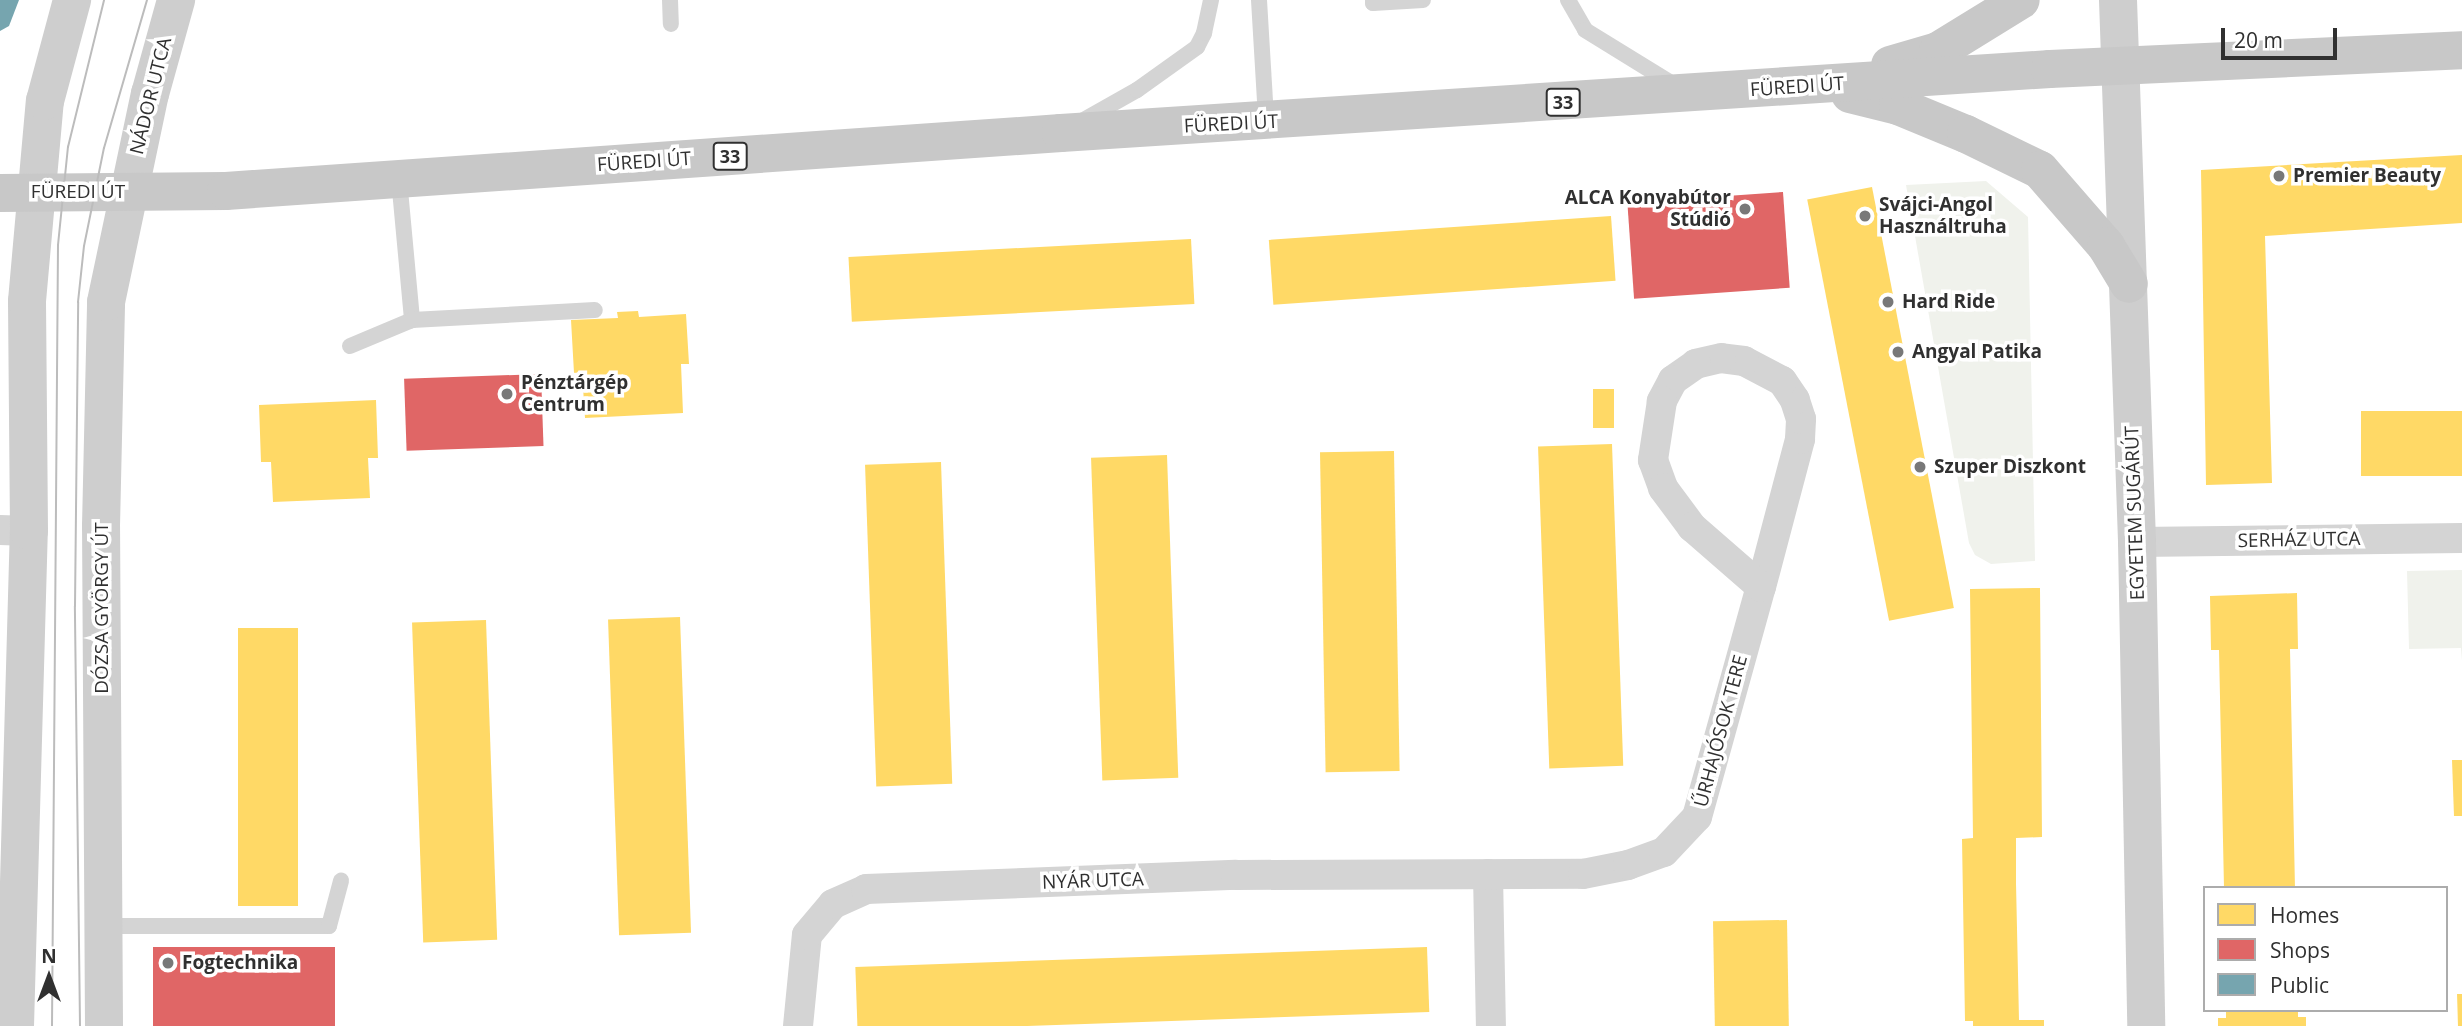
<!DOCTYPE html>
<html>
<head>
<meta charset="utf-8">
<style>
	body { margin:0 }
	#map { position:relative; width:2462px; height:1026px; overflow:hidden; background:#fff; font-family:"Open Sans",sans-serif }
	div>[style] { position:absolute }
	.green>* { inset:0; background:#f0f2ec }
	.homes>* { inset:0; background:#ffd966; transform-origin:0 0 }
	.shops>* { inset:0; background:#e06666; transform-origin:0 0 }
	.public>* { inset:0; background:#76a5af }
	.lane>* { height:16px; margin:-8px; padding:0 8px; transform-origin:8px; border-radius:8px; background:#d4d4d4 }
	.street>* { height:30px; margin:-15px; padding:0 15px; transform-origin:15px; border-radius:15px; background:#d4d4d4 }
	.secondary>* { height:38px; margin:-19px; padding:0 19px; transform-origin:19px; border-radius:19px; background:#cecece }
	.primary>* { height:38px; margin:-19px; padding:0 19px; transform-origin:19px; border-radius:19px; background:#c8c8c8 }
	.tram>* { height:2px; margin:-1px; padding:0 1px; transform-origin:1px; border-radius:1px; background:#bcbcbc }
	.dots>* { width:19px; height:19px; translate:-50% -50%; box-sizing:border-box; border:4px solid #fff; border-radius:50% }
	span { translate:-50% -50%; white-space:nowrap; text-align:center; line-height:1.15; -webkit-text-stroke:7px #fff; paint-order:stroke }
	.shield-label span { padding:2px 5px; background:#fff; border:2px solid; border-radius:5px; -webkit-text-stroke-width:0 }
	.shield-label { font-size:18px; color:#303030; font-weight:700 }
	.street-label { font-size:19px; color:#303030 }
	.poi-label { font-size:19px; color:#303030; font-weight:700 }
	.left { translate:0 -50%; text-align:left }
	.right { translate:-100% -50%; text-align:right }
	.legend { position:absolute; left:2203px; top:886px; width:245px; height:126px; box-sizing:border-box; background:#fff; border:2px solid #acacac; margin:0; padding:9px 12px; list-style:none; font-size:21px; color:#303030 }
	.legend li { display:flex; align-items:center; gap:14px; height:35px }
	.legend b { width:35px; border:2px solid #acacac }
	.north { position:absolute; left:14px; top:942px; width:70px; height:70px; -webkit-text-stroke:5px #fff; paint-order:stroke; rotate:0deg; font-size:19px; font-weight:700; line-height:28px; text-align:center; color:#303030 }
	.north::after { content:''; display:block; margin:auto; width:24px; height:32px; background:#303030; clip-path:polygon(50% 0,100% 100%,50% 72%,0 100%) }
	.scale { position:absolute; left:2221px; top:28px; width:116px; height:32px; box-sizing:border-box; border:4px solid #303030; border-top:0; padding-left:9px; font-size:21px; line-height:24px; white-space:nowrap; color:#303030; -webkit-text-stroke:5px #fff; paint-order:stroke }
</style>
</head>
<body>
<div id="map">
	<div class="green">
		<i style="clip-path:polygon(1986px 181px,2028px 217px,2035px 561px,1991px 564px,1975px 555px,1969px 543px,1906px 185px)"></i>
		<i style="clip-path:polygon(2462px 570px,2462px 661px,2461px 648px,2409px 649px,2407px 571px)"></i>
	</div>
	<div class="homes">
		<i style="clip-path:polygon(2462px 155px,2462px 223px,2265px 236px,2272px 483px,2206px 485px,2201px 170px)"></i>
		<i style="left:1872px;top:187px;width:429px;height:66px;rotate:79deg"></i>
		<i style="left:1611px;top:216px;width:65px;height:343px;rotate:86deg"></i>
		<i style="left:1191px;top:239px;width:65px;height:343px;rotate:87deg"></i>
		<i style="clip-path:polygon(638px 311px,639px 317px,686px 314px,689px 364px,681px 364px,683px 413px,585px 418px,582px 372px,574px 373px,571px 320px,618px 318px,617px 312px)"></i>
		<i style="left:1593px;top:389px;width:21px;height:39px"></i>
		<i style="clip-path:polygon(376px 400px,378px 458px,368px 458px,370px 498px,273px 502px,271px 462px,261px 462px,259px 405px)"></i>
		<i style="left:2462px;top:411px;width:65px;height:101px;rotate:90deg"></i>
		<i style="left:1612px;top:444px;width:322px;height:74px;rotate:88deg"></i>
		<i style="left:1394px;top:451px;width:320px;height:74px;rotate:89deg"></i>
		<i style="left:1167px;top:455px;width:323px;height:76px;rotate:88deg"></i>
		<i style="left:941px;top:462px;width:322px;height:76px;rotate:88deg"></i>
		<i style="clip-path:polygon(2040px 588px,2042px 837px,2016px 838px,2016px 883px,2019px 1020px,2044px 1020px,2044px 1026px,1973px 1026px,1973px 1021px,1965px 1021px,1962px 839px,1973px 838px,1970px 589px)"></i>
		<i style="clip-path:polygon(2297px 593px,2298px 649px,2290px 649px,2295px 888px,2224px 888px,2219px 650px,2211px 650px,2210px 596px)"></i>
		<i style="left:680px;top:617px;width:316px;height:72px;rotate:88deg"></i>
		<i style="left:486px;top:620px;width:320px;height:74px;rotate:88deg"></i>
		<i style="left:298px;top:628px;width:278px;height:60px;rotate:90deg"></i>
		<i style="clip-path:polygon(2452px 760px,2462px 760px,2462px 816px,2454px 816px)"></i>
		<i style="left:1787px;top:920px;width:106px;height:74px;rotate:89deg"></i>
		<i style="left:1427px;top:947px;width:65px;height:572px;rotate:88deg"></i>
		<i style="clip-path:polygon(2457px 994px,2462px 994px,2462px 1026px,2458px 1026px)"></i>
		<i style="clip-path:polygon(2226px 1010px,2298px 1010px,2298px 1017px,2306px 1017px,2306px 1026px,2218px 1026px,2218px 1018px,2226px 1018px)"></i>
	</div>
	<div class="shops">
		<i style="left:1783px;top:192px;width:96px;height:156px;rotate:86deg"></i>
		<i style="left:541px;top:374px;width:72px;height:137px;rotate:88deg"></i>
		<i style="left:153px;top:947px;width:182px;height:79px"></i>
	</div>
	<div class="public">
		<i style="clip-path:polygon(0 0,19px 0,9px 26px,0 31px)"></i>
	</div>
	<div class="lane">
		<i style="left:670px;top:0;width:24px;rotate:88deg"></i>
		<i style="left:1259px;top:0;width:119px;rotate:86.6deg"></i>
		<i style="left:1373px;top:0;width:3px;rotate:90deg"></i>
		<i style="left:1373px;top:3px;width:50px;rotate:-3.4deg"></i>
		<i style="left:1568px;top:0;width:34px;rotate:60deg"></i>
		<i style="left:1585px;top:30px;width:107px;rotate:31.6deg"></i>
		<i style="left:1082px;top:121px;width:63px;rotate:-29.4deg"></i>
		<i style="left:1137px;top:90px;width:74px;rotate:-35.6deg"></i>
		<i style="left:1197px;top:47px;width:16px;rotate:-63deg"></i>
		<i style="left:1204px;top:33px;width:34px;rotate:-78deg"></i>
		<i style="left:399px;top:179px;width:142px;rotate:84.7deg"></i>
		<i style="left:350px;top:346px;width:67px;rotate:-22.8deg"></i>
		<i style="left:412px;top:320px;width:183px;rotate:-3.1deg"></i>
		<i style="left:103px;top:926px;width:226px"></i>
		<i style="left:329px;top:926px;width:47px;rotate:-75.1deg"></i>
	</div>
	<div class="street">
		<i style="left:0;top:530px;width:29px;rotate:2deg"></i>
		<i style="left:2137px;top:542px;width:325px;rotate:-0.7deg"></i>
		<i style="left:1488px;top:874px;width:152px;rotate:88.9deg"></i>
		<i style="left:798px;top:1026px;width:91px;rotate:-84.4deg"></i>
		<i style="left:807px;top:935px;width:40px;rotate:-50deg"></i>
		<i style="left:833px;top:904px;width:36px;rotate:-24deg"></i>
		<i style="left:866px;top:889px;width:370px;rotate:-2.2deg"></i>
		<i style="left:1236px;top:875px;width:347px;rotate:-0.2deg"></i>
		<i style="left:1583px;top:874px;width:46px;rotate:-11.3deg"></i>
		<i style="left:1628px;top:865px;width:38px;rotate:-20deg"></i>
		<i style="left:1664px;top:852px;width:48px;rotate:-46.7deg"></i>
		<i style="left:1697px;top:817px;width:239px;rotate:-74.5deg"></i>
		<i style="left:1761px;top:587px;width:153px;rotate:-75.2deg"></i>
		<i style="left:1800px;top:439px;width:20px;rotate:-87deg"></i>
		<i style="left:1801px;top:419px;width:20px;rotate:-108deg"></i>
		<i style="left:1795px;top:400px;width:23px;rotate:-124deg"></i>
		<i style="left:1782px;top:381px;width:43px;rotate:-152.2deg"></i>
		<i style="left:1744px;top:361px;width:23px;rotate:-173deg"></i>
		<i style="left:1721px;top:358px;width:26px;rotate:167deg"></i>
		<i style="left:1696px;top:364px;width:28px;rotate:145deg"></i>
		<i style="left:1673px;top:380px;width:24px;rotate:118deg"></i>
		<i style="left:1662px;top:401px;width:60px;rotate:98.7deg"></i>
		<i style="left:1653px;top:460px;width:30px;rotate:70deg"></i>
		<i style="left:1663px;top:488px;width:49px;rotate:53.4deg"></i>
		<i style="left:1692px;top:527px;width:91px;rotate:41deg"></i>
	</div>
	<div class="secondary">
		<i style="left:2118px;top:0;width:542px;rotate:87.99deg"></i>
		<i style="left:2137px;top:542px;width:484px;rotate:88.9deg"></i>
		<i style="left:15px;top:1026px;width:495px;rotate:-88.4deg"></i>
		<i style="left:29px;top:531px;width:230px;rotate:-90.5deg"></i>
		<i style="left:27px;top:301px;width:201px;rotate:-84.9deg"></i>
		<i style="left:45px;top:101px;width:105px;rotate:-75deg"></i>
		<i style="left:104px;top:1026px;width:500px;rotate:-90.34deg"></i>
		<i style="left:101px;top:526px;width:224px;rotate:-88.7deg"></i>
		<i style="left:106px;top:302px;width:213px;rotate:-78.1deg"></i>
		<i style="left:150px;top:94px;width:98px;rotate:-74.5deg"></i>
	</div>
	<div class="primary">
		<i style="left:1890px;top:65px;width:50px;rotate:-16.3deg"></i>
		<i style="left:1938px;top:51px;width:97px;rotate:-31.6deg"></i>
		<i style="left:1850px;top:94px;width:49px;rotate:14deg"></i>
		<i style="left:1898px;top:106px;width:74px;rotate:22.4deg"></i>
		<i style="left:1966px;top:134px;width:82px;rotate:25.9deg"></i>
		<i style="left:2040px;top:170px;width:101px;rotate:49deg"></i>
		<i style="left:2106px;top:246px;width:44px;rotate:58.8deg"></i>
		<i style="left:0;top:193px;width:226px;rotate:-0.5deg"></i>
		<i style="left:226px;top:191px;width:837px;rotate:-3.97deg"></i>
		<i style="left:1061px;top:133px;width:991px;rotate:-3.7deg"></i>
		<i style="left:2050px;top:69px;width:412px;rotate:-2.6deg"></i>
	</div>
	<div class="tram">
		<i style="left:52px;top:1026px;width:781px;rotate:-89.56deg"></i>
		<i style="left:58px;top:245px;width:99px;rotate:-84.2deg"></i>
		<i style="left:68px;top:147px;width:151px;rotate:-76.2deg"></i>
		<i style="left:80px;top:1026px;width:420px;rotate:-90.7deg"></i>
		<i style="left:75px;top:606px;width:304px;rotate:-89.4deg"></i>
		<i style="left:78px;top:302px;width:56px;rotate:-83.9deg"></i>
		<i style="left:84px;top:246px;width:100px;rotate:-78.5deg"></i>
		<i style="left:104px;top:148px;width:154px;rotate:-73.8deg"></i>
	</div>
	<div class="dots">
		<i style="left:2279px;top:176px;background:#787878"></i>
		<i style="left:1745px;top:209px;background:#787878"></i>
		<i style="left:1865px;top:216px;background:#787878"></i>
		<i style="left:1888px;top:302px;background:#787878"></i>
		<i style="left:1898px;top:352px;background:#787878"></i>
		<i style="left:507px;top:394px;background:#787878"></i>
		<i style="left:1920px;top:467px;background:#787878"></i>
		<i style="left:168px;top:963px;background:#787878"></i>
	</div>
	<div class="shield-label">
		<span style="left:1563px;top:102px">33</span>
		<span style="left:730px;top:156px">33</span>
	</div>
	<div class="street-label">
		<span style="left:1797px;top:87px;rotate:-4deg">FÜREDI ÚT</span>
		<span style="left:151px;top:96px;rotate:-76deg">NÁDOR UTCA</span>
		<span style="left:1231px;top:124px;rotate:-3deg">FÜREDI ÚT</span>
		<span style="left:644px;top:162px;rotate:-4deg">FÜREDI ÚT</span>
		<span style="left:78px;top:192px">FÜREDI ÚT</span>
		<span style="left:2135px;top:513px;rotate:-92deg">EGYETEM SUGÁRÚT</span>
		<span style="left:2299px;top:540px;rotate:-1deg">SERHÁZ UTCA</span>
		<span style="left:102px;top:608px;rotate:-90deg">DÓZSA GYÖRGY ÚT</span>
		<span style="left:1721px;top:731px;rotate:-75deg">ŰRHAJÓSOK TERE</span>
		<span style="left:1093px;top:881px;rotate:-2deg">NYÁR UTCA</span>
	</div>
	<div class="poi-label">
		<span class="left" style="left:2293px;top:176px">Premier Beauty</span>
		<span class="right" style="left:1731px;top:209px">ALCA Konyabútor<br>Stúdió</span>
		<span class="left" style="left:1879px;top:216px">Svájci-Angol<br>Használtruha</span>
		<span class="left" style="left:1902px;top:302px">Hard Ride</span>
		<span class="left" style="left:1912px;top:352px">Angyal Patika</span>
		<span class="left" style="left:521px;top:394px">Pénztárgép<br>Centrum</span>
		<span class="left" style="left:1934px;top:467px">Szuper Diszkont</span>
		<span class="left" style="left:182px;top:963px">Fogtechnika</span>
	</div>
	<ul class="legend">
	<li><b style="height:19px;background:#ffd966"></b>Homes</li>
	<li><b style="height:19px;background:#e06666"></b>Shops</li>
	<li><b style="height:19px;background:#76a5af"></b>Public</li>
	</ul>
	<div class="north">N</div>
	<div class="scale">20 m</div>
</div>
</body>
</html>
